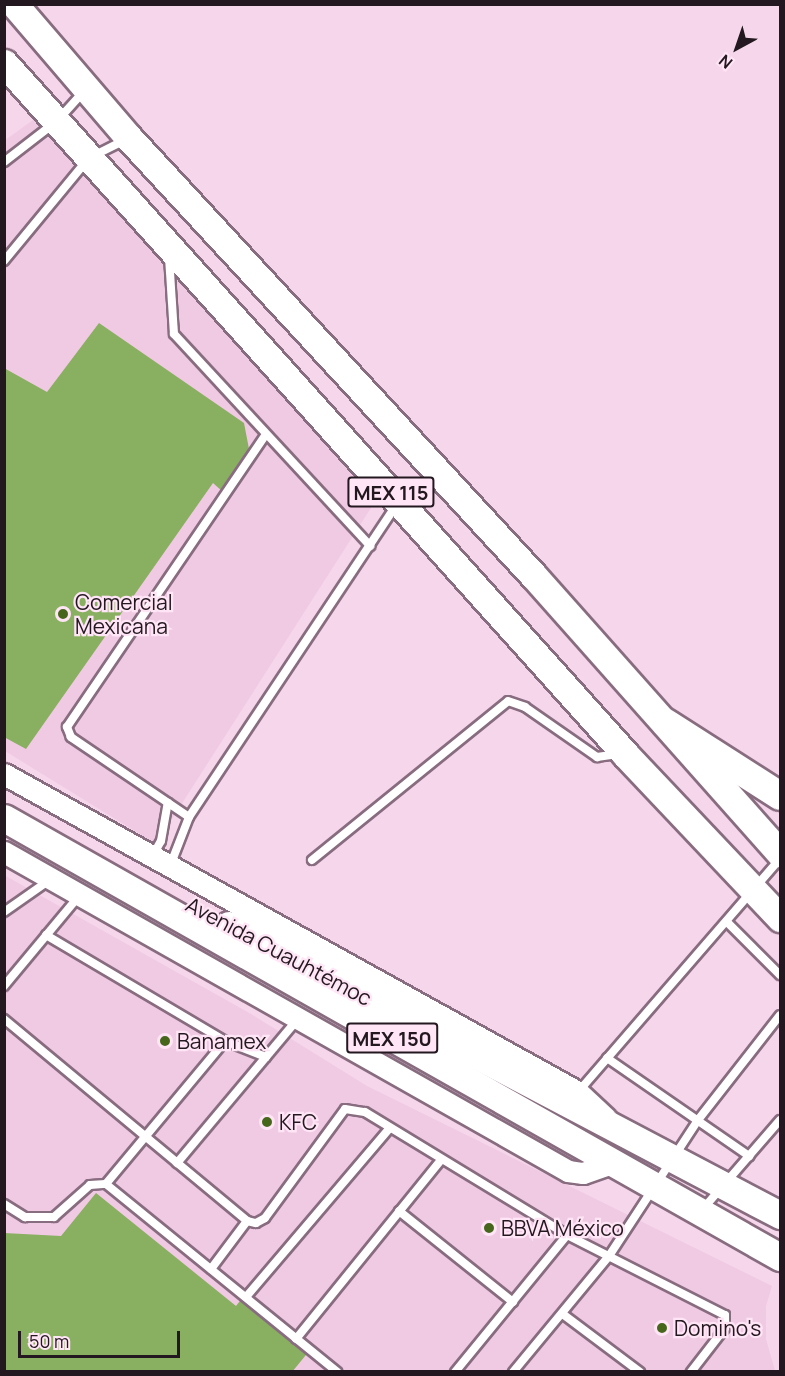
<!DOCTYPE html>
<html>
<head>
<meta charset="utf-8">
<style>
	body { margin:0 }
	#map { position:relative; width:785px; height:1376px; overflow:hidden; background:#f6d6eb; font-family:Manrope,sans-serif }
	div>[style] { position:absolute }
	.built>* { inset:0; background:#f0c9e3 }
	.building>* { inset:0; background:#89af60 }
	.roads { filter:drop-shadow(2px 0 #886c7f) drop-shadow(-2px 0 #886c7f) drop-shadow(0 2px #886c7f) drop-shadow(0 -2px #886c7f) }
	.service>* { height:8px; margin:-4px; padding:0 4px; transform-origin:4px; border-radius:4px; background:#fff }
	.tertiary>* { height:21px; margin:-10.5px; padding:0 10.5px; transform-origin:10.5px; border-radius:10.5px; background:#fff }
	.primary>* { height:27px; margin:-13.5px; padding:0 13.5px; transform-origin:13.5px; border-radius:13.5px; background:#fff }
	.trunk>* { height:28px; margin:-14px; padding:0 14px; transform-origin:14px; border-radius:14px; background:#fff }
	.dots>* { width:16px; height:16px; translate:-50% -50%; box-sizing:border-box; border:3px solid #ffe5f6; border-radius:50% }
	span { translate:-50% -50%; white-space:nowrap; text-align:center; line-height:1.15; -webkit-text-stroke:4.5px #ffe5f6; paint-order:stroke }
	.shield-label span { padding:2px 4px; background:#ffe5f6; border:2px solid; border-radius:4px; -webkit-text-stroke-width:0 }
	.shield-label { font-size:20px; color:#23181f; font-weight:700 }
	.poi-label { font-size:21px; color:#23181f }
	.left { translate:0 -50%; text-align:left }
	.street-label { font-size:21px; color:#23181f }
	.frame { position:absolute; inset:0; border:6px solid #23181f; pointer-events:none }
	.north { position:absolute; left:707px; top:18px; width:60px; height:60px; -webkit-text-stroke:4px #ffe5f6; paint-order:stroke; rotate:220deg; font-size:16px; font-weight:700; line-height:24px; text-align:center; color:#23181f }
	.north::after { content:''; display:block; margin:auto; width:21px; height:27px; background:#23181f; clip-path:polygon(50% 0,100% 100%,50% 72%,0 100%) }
	.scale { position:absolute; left:18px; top:1331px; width:162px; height:27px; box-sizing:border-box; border:3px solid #23181f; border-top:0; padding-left:8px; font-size:18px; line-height:21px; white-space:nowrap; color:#23181f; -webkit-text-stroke:4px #ffe5f6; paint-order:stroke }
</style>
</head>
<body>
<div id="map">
	<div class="built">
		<i style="clip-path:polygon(40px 115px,376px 500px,156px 844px,5px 751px,4px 141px)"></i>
		<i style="clip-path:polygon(4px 875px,251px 1014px,367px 1086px,772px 1286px,766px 1306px,766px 1339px,775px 1371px,5px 1371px)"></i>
	</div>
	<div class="building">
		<i style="clip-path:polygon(99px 323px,244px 423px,249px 449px,223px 492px,213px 483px,26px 749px,4px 737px,4px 368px,47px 392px)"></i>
		<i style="clip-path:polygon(96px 1193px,236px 1306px,243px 1297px,310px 1350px,292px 1372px,4px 1372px,4px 1233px,61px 1236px)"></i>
	</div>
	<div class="roads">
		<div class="service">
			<i style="left:4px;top:162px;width:67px;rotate:-37.7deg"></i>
			<i style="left:57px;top:121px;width:42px;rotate:-47.9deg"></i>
			<i style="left:169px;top:257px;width:77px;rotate:86.3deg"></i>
			<i style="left:174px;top:334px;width:289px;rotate:47.2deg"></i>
			<i style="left:4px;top:261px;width:134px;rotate:-50.5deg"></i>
			<i style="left:89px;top:158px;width:40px;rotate:-26.6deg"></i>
			<i style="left:189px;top:817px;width:143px;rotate:-145.9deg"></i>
			<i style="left:71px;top:737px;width:11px;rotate:-112deg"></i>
			<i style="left:67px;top:727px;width:354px;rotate:-55.8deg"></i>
			<i style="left:152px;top:857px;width:18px;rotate:-61deg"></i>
			<i style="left:161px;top:841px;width:39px;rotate:-80deg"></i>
			<i style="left:312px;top:860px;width:252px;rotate:-39deg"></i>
			<i style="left:508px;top:701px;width:18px;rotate:19deg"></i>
			<i style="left:525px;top:707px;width:88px;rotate:34.8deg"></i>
			<i style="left:597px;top:757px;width:21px;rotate:-8deg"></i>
			<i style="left:170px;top:866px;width:53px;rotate:-68.8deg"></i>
			<i style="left:189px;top:817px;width:376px;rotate:-56.4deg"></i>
			<i style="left:4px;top:912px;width:57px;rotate:-35.1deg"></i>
			<i style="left:727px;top:922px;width:75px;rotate:45deg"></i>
			<i style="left:46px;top:935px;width:208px;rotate:30.6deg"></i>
			<i style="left:225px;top:1041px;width:186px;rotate:129.8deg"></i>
			<i style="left:4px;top:986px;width:117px;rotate:-50.2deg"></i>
			<i style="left:4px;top:1019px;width:316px;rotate:39.7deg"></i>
			<i style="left:247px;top:1221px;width:9px;rotate:13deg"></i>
			<i style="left:256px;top:1223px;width:10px;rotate:-29deg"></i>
			<i style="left:265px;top:1218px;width:135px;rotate:-53.7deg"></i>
			<i style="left:345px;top:1109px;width:20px;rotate:9deg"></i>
			<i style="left:365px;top:1112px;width:237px;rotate:31.3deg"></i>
			<i style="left:567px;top:1235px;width:177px;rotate:26.9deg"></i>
			<i style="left:725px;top:1315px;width:13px;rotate:90deg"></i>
			<i style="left:725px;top:1328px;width:56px;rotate:127.7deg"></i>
			<i style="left:225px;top:1041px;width:44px;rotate:21.3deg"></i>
			<i style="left:607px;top:1058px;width:173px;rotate:34.6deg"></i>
			<i style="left:578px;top:1092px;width:308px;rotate:-49.1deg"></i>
			<i style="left:177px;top:1163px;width:188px;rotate:-50deg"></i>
			<i style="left:4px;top:1204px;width:25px;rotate:32deg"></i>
			<i style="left:25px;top:1217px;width:29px"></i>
			<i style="left:54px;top:1217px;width:48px;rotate:-41.6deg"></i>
			<i style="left:90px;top:1185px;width:16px;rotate:-4deg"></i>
			<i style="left:106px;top:1184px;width:298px;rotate:39.1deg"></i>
			<i style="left:702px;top:1210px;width:119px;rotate:-49.1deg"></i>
			<i style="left:399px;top:1211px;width:146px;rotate:38.6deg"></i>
			<i style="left:211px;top:1269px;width:60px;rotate:-53.1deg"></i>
			<i style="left:246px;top:1297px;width:222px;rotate:-49.6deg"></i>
			<i style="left:564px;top:1315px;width:95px;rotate:36.9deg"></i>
			<i style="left:296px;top:1339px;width:230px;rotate:-51deg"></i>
			<i style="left:455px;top:1372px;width:177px;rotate:-50.7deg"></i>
			<i style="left:513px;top:1372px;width:151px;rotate:-50.4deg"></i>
			<i style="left:609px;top:1256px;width:163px;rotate:-56.8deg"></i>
			<i style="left:698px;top:1120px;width:133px;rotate:-52deg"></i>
		</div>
		<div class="tertiary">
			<i style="left:4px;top:774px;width:656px;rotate:28.99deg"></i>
			<i style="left:578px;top:1092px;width:38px;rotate:43deg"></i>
			<i style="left:4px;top:852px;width:648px;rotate:29.49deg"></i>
			<i style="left:568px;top:1171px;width:15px;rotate:8deg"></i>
			<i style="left:583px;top:1173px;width:31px;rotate:-19deg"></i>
		</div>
		<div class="primary">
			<i style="left:14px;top:4px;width:177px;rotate:49.4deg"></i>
			<i style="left:129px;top:138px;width:595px;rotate:47.25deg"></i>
			<i style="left:533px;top:575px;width:372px;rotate:48.4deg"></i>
			<i style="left:4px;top:63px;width:929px;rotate:48.05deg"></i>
			<i style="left:625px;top:754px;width:226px;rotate:46.6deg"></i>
			<i style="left:4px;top:818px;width:892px;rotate:29.5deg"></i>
			<i style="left:229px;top:925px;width:623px;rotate:27.76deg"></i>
		</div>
		<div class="trunk">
			<i style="left:666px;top:723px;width:135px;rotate:32.6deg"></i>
		</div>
	</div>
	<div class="dots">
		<i style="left:63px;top:614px;background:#46661c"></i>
		<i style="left:165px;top:1041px;background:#46661c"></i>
		<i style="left:267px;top:1122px;background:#46661c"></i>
		<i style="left:489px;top:1228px;background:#46661c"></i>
		<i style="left:662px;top:1328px;background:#46661c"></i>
	</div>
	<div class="shield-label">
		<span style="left:391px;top:492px">MEX 115</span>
		<span style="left:392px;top:1038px">MEX 150</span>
	</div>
	<div class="poi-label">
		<span class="left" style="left:75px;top:614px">Comercial<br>Mexicana</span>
		<span class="left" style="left:177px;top:1041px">Banamex</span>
		<span class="left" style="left:279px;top:1122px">KFC</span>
		<span class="left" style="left:501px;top:1228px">BBVA México</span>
		<span class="left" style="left:674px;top:1328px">Domino's</span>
	</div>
	<div class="street-label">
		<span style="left:279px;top:951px;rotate:28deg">Avenida Cuauhtémoc</span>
	</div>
	<div class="frame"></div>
	<div class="north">N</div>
	<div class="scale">50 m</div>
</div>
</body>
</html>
